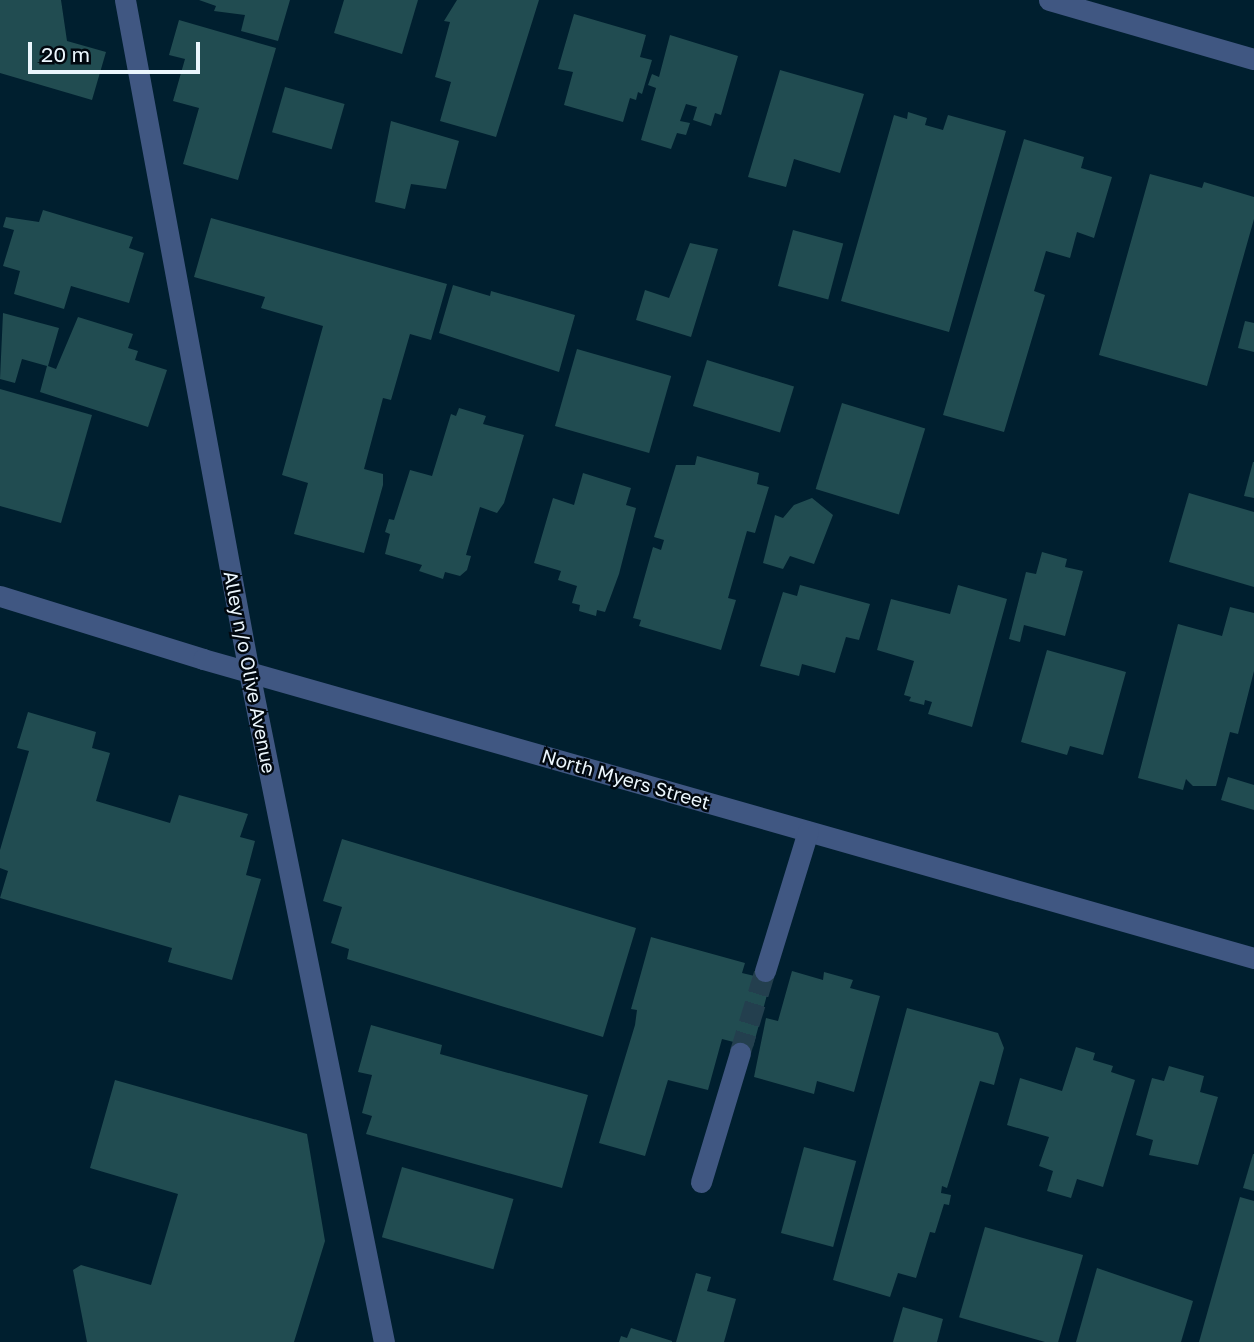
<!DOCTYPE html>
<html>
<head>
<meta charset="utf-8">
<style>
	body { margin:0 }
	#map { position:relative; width:1254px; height:1342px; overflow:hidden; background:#001f2f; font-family:"Golos Text",sans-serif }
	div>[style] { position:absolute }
	.building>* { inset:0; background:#214c51; transform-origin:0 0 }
	.minor-tunnel>* { height:21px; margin-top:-10.5px; transform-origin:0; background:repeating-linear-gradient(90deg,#233f4e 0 21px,transparent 0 31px) }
	.minor>* { height:21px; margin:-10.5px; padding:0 10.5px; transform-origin:10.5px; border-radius:10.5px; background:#405782 }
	span { translate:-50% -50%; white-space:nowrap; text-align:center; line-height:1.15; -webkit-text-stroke:5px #01080f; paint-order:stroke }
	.street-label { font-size:19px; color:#ebf6fd }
	.scale { position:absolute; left:28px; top:42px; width:172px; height:32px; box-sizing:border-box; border:4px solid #ebf6fd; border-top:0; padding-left:9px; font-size:21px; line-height:24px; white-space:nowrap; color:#ebf6fd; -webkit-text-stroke:5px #01080f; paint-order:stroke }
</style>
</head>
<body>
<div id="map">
	<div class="building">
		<i style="clip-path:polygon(0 0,61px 0,67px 41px,106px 52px,92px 100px,0 73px)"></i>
		<i style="clip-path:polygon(199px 0,290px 0,278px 41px,241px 31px,245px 15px,214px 11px,216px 6px)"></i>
		<i style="clip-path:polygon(344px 0,418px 0,402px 54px,334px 33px)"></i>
		<i style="clip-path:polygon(457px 0,539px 0,496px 137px,440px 121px,451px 82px,435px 77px,450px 22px,444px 21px)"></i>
		<i style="clip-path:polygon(574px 14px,646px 35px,640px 57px,652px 60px,642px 94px,638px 92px,636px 100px,630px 98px,623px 122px,564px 105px,573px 72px,558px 69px)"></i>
		<i style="clip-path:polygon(179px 20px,276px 48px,238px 180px,183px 164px,199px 108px,173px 101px,185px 59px,169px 55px)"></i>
		<i style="clip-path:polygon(670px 35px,738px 56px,721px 115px,715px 113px,711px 126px,693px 120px,697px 107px,686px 104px,680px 121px,690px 123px,686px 135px,677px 133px,671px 149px,641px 140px,656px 88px,648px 85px,652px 74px,659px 77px)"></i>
		<i style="clip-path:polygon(780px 70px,864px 94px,840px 173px,794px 159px,786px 187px,748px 177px)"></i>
		<i style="left:285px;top:87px;width:62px;height:47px;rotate:16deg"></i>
		<i style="clip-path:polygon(908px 112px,927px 118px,925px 125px,943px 130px,948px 115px,1006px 131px,949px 332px,841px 301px,894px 115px,907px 119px)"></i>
		<i style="clip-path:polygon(391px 121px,459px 141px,446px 189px,411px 184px,405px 209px,375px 202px)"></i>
		<i style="clip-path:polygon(1024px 139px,1084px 157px,1081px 168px,1112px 177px,1094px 238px,1077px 232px,1070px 258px,1046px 251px,1034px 291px,1045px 295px,1004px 432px,943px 415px)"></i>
		<i style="clip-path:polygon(1150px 174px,1202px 188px,1204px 182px,1254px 197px,1254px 219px,1207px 386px,1099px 355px)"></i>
		<i style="clip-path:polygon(43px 210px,133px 237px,129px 248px,144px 253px,129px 303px,71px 286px,64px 309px,14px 294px,20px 271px,3px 266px,14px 230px,3px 227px,6px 217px,39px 222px)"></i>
		<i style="clip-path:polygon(211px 218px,447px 284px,431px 340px,410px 334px,391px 400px,383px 398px,364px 469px,383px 474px,383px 485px,364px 553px,294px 534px,308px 483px,282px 475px,323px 326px,261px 308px,265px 297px,194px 277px)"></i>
		<i style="left:793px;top:230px;width:52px;height:58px;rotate:15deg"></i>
		<i style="clip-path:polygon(690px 243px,718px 249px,691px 337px,636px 320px,645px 290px,669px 298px)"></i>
		<i style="clip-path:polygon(453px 285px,490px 296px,491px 291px,575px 315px,559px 372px,439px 333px)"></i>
		<i style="clip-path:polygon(3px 313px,59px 328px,48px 366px,56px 369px,78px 317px,133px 334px,128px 348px,138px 351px,135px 360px,167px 370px,148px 427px,40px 392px,47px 366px,22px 359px,15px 383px,0 379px)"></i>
		<i style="clip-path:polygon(1245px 321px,1254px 323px,1254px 352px,1238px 348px)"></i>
		<i style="left:577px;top:349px;width:98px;height:80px;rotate:16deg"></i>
		<i style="left:707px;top:360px;width:91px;height:48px;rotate:17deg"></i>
		<i style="clip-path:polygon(0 389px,92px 415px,61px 523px,0 506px)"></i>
		<i style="left:842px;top:403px;width:87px;height:90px;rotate:17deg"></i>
		<i style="clip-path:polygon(459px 408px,486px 416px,483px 424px,524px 435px,504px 503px,497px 513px,480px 507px,466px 555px,471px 556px,467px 570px,460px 576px,445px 572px,443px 579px,419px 571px,422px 565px,385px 554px,390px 534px,385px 532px,389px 519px,394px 520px,410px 470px,432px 476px,451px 414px,456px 416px)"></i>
		<i style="clip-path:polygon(697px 456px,759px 473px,757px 484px,769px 487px,755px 533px,747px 531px,728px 598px,736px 600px,721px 650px,639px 626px,641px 620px,633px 618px,653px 547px,661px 550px,664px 540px,654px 537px,676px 465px,695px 465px)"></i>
		<i style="clip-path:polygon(1253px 462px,1254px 462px,1254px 498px,1244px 496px)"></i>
		<i style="clip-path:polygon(583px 473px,631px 488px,626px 505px,636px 508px,619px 574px,605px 612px,597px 610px,596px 616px,579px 611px,580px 605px,572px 603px,577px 586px,558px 580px,561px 571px,534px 563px,553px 498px,574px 505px)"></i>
		<i style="clip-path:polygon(1189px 493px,1254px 512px,1254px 587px,1169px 562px)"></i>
		<i style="clip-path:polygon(812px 498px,833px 515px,814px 564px,790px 556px,783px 569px,763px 563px,775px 515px,783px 518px,794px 505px)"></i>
		<i style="clip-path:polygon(1042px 552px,1067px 559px,1065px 567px,1083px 571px,1065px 636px,1024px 625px,1020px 642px,1009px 639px,1026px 572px,1036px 574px)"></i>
		<i style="clip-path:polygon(800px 585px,870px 604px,859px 640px,846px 637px,835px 673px,802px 664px,799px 676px,760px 666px,783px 592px,797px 596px)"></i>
		<i style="clip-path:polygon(958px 585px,1007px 599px,972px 727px,928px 714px,932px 702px,925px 700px,924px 705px,909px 701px,911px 697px,904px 695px,914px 661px,877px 650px,891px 599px,950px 614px)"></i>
		<i style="clip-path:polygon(1230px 607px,1254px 613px,1254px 671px,1238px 734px,1230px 732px,1216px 786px,1193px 786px,1186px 779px,1183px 790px,1138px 778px,1178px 624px,1222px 636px)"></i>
		<i style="clip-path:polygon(1047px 650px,1126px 672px,1103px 755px,1070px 746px,1067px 755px,1021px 742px)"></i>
		<i style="clip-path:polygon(28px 712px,96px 732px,92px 748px,110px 753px,96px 801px,170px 823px,179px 795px,248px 814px,240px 837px,255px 841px,246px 875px,261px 879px,232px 980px,168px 962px,172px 948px,0 898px,8px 871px,0 868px,0 850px,29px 751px,17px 748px)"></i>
		<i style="clip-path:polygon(1228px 777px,1254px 785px,1254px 810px,1221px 800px)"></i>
		<i style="clip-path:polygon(342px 839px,636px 928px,603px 1037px,347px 959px,349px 949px,331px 943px,342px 907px,323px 901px)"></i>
		<i style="clip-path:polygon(651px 937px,745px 963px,742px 973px,771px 980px,753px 1047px,722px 1039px,708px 1090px,668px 1080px,645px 1156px,599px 1143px,635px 1025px,637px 1010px,631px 1009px)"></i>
		<i style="clip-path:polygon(792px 971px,823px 980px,824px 972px,853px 980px,850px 988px,880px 996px,854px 1092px,817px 1081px,814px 1094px,754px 1077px,766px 1018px,778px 1021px)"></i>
		<i style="clip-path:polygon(907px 1008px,998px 1033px,1004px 1048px,994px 1085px,980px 1081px,947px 1188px,942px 1186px,941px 1193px,951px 1195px,949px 1205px,944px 1204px,935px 1233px,930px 1232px,916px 1278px,898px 1273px,890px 1297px,833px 1280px)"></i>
		<i style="clip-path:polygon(371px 1025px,442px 1045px,440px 1054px,588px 1095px,562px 1188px,366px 1134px,372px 1116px,362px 1113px,372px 1075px,358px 1072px)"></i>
		<i style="clip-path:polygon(1076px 1047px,1095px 1053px,1093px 1060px,1113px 1066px,1111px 1072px,1135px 1080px,1103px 1187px,1077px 1179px,1071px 1198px,1047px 1191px,1053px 1171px,1039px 1166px,1049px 1137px,1007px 1125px,1020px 1078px,1062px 1091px)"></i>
		<i style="clip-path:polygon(1169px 1066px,1204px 1076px,1200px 1092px,1218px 1097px,1198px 1165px,1149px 1155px,1153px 1140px,1136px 1135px,1152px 1078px,1164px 1081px)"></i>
		<i style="clip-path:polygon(115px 1080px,307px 1134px,325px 1241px,294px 1342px,87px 1342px,73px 1270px,81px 1265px,151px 1285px,178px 1194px,90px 1168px)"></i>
		<i style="left:804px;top:1147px;width:54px;height:89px;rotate:15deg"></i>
		<i style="clip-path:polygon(1253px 1154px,1254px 1154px,1254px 1191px,1243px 1188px)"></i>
		<i style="left:402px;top:1167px;width:116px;height:73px;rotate:16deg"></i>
		<i style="clip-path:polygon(1240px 1197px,1254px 1201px,1254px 1342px,1199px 1342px)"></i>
		<i style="left:985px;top:1227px;width:102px;height:94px;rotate:16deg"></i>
		<i style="clip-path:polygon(1097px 1268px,1193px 1301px,1181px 1342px,1076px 1342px)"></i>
		<i style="clip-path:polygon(696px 1273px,711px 1277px,707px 1291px,736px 1299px,724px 1342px,676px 1342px)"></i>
		<i style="clip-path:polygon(903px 1307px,943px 1319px,937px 1342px,893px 1342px)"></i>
		<i style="clip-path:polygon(631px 1328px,672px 1341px,672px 1342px,619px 1342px,621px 1336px,627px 1338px)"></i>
	</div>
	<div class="minor-tunnel">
		<i style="left:740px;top:1053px;width:86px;rotate:-73deg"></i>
	</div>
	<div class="minor">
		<i style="left:125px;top:0;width:683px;rotate:79.55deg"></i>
		<i style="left:249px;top:672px;width:683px;rotate:78.61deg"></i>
		<i style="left:1049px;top:0;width:213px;rotate:16.1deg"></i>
		<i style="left:0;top:596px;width:213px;rotate:17.2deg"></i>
		<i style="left:203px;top:659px;width:1093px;rotate:15.88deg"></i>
		<i style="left:765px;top:971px;width:146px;rotate:-72.9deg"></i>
		<i style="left:701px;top:1182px;width:135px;rotate:-73.2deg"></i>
	</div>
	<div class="street-label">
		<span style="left:250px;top:672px;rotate:79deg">Alley n/o Olive Avenue</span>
		<span style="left:626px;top:779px;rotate:16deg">North Myers Street</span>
	</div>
	<div class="scale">20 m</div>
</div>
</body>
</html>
